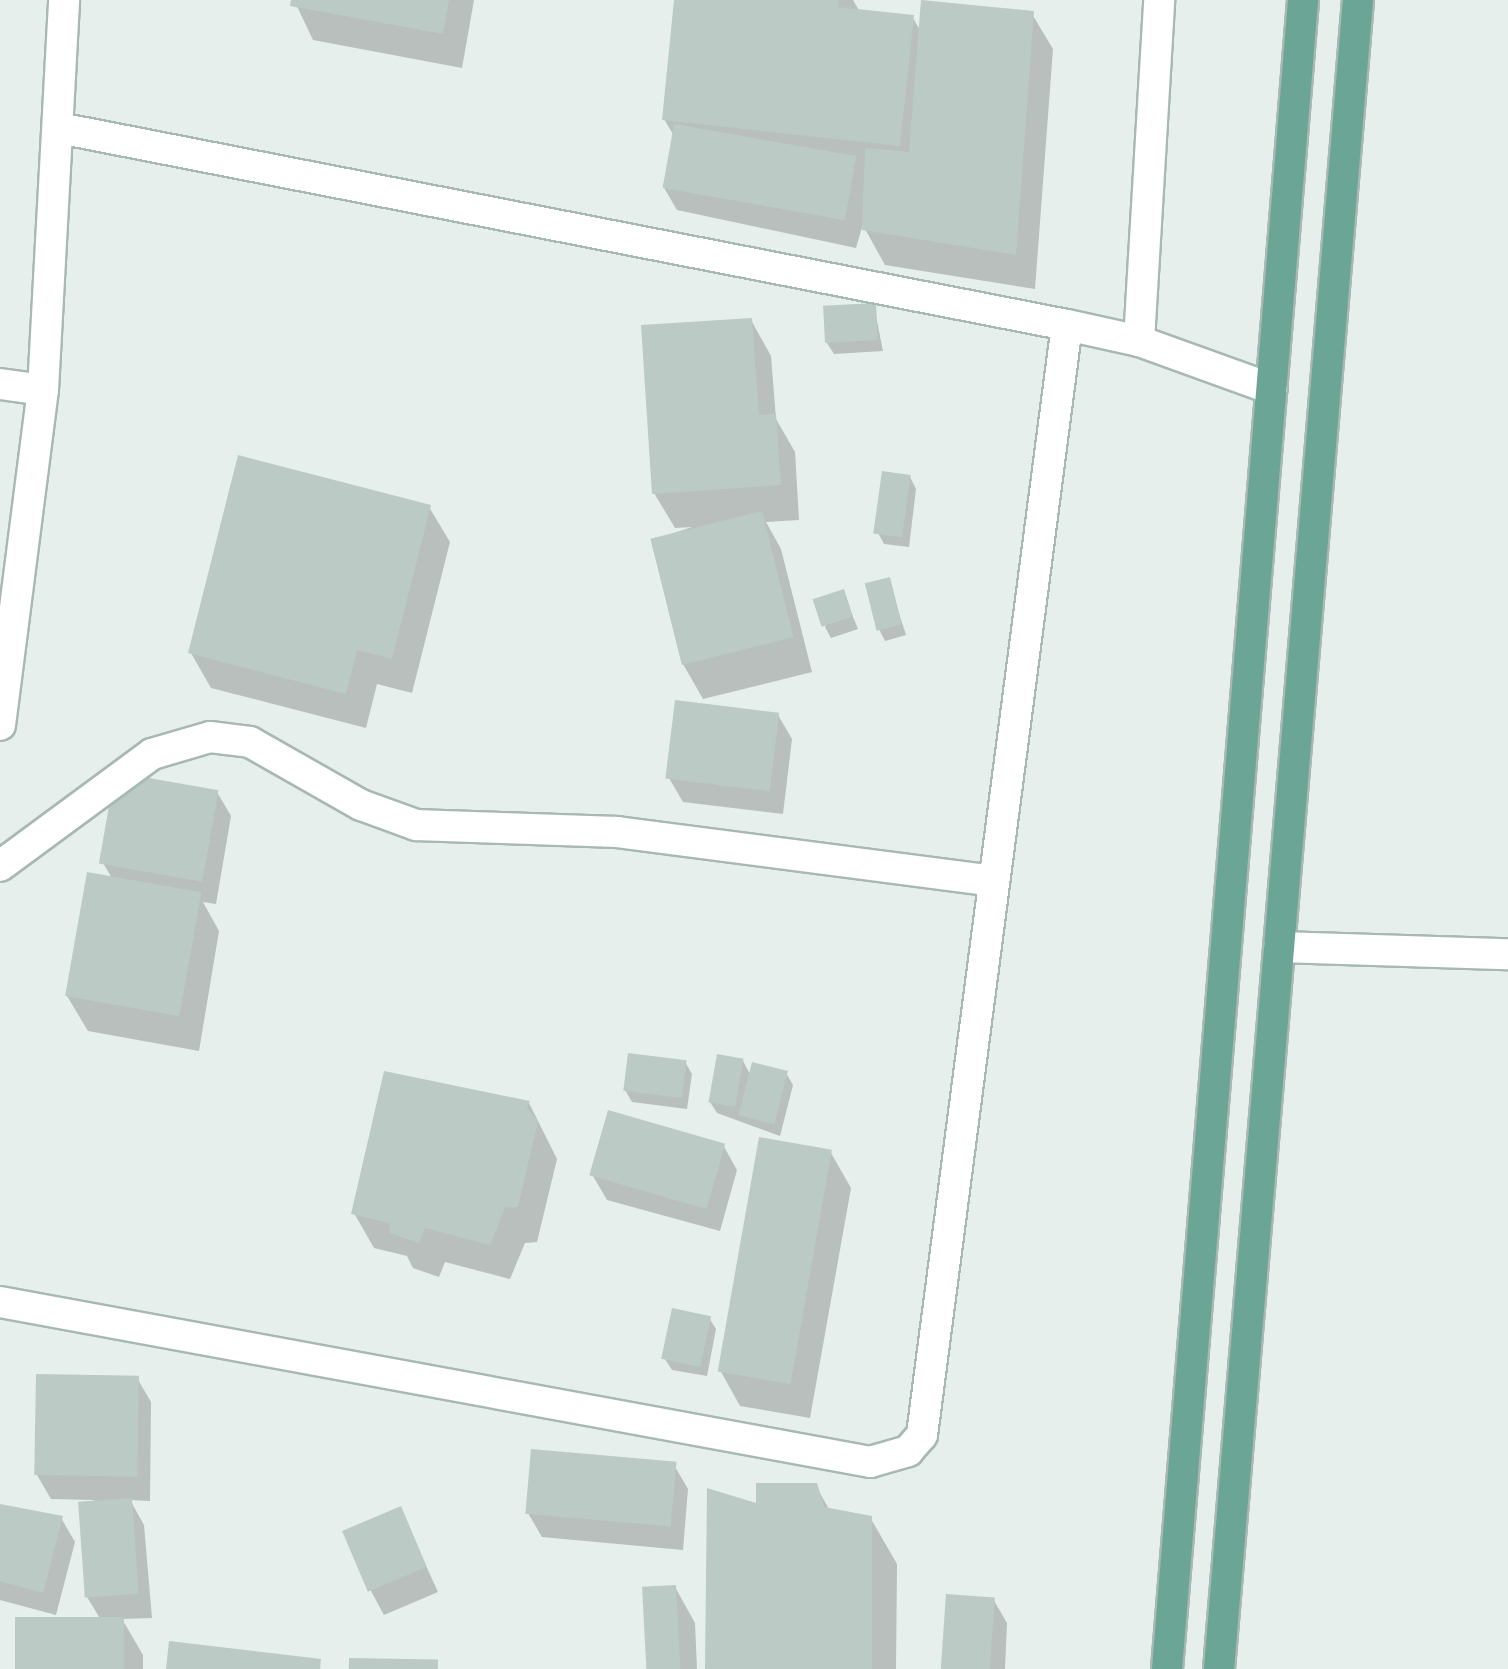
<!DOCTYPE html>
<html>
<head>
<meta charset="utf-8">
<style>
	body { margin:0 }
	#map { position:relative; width:1508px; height:1669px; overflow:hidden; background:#e6efeb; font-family:Lato,sans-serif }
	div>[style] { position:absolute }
	.shadow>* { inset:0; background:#0003 }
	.building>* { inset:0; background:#bbcac4; transform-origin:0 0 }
	.roads { filter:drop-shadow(2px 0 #a8b8b2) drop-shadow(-2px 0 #a8b8b2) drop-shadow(0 2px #a8b8b2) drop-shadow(0 -2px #a8b8b2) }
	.minor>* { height:30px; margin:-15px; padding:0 15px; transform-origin:15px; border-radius:15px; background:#fff }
	.primary>* { height:30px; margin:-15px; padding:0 15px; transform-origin:15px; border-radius:15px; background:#6aa596 }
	span { translate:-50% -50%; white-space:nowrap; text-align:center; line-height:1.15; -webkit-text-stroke:8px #f7fbf9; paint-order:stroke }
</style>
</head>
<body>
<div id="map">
	<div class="shadow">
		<i style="clip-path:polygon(294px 0,474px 0,462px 68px,313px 40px)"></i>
		<i style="clip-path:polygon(677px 0,853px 0,860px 12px,913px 18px,921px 32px,1032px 14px,1053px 49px,1035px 289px,885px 265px,865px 229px,865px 217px,856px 248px,677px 210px,663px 186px,674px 136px,664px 119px)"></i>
		<i style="clip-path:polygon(874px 306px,883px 351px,834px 354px,827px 343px)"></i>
		<i style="clip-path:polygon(751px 320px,771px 356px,776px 419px,795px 452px,799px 520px,766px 522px,781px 549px,812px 672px,703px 699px,683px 664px,653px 540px,692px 527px,675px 528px,654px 493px)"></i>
		<i style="clip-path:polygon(910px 477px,916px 489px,909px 547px,884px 544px,878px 533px)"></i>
		<i style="clip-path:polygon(429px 507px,450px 542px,412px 693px,377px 684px,366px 728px,211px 688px,191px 653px)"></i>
		<i style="clip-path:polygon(888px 580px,906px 635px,885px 641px,879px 629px)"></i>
		<i style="clip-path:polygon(843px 592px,858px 629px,831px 638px,825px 627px)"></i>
		<i style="clip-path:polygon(778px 715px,792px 739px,783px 814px,683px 802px,669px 778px)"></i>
		<i style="clip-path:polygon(217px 792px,231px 816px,216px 904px,203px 902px,219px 931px,199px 1051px,88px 1031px,67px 996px,113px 880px,103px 863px)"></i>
		<i style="clip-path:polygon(743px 1061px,751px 1076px,786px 1073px,793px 1085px,780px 1136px,717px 1113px,710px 1102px)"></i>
		<i style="clip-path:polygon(685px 1062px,692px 1074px,687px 1109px,632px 1102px,625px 1090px)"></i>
		<i style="clip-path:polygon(529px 1103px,557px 1159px,537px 1242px,525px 1243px,510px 1279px,445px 1262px,439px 1277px,413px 1268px,407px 1256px,374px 1248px,354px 1213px)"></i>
		<i style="clip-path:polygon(723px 1145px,737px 1170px,720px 1231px,607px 1200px,593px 1176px)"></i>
		<i style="clip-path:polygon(831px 1153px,851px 1188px,810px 1418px,740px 1406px,720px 1370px)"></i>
		<i style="clip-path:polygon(709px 1318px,716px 1329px,707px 1376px,672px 1370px,665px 1359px)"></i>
		<i style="clip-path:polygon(137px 1378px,151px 1402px,150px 1501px,130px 1500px,144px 1525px,152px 1618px,122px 1619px,143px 1655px,143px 1669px,17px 1669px,101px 1620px,87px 1597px,94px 1500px,51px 1499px,37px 1475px)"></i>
		<i style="clip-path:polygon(674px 1465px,688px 1489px,683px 1550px,542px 1537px,528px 1513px)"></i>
		<i style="clip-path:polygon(816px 1486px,830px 1511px,871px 1519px,897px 1564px,896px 1669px,708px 1669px,759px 1507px)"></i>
		<i style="clip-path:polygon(0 1507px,61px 1518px,75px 1542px,56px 1615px,0 1600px)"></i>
		<i style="clip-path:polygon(400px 1509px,438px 1592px,384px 1615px,371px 1591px)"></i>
		<i style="clip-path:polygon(675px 1587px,695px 1623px,697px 1669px,647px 1669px)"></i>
		<i style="clip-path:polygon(993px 1599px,1007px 1623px,1005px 1669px,944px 1669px)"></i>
	</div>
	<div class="building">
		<i style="clip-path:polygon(291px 0,449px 0,443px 34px,290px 6px)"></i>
		<i style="clip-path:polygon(674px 0,839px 0,838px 7px,914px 15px,900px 146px,662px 120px)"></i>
		<i style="clip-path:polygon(921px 0,1034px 11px,1016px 255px,862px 230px,865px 148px,909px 152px)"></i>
		<i style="left:674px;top:124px;width:185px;height:65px;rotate:10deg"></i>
		<i style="left:876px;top:303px;width:37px;height:53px;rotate:87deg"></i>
		<i style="clip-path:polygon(752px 318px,759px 415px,776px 414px,781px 485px,652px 494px,641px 325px)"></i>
		<i style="clip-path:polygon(238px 455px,431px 505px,392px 659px,357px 650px,346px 694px,188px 653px)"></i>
		<i style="left:882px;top:471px;width:29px;height:63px;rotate:8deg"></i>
		<i style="left:762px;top:511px;width:130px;height:115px;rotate:76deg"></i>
		<i style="left:890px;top:577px;width:49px;height:26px;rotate:76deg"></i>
		<i style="left:844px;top:589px;width:29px;height:33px;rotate:72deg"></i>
		<i style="left:675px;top:700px;width:105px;height:79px;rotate:7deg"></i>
		<i style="left:115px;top:772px;width:105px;height:93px;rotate:10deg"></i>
		<i style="left:87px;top:872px;width:116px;height:126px;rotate:10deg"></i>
		<i style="left:628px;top:1053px;width:59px;height:38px;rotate:7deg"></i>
		<i style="left:717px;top:1054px;width:27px;height:49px;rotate:10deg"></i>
		<i style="left:752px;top:1062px;width:37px;height:55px;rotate:14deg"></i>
		<i style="clip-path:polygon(384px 1071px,530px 1101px,527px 1108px,538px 1121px,518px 1207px,505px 1208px,490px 1245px,425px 1228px,419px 1243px,390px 1233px,389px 1223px,351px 1214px)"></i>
		<i style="left:608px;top:1110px;width:122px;height:68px;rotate:16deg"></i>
		<i style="left:759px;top:1137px;width:74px;height:238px;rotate:10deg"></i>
		<i style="left:672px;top:1308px;width:40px;height:52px;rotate:12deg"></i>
		<i style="left:36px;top:1374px;width:103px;height:101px;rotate:1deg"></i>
		<i style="left:531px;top:1449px;width:146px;height:65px;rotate:5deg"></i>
		<i style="clip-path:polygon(756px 1483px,817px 1483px,824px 1507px,872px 1516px,872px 1669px,705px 1669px,707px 1488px,756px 1503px)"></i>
		<i style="left:132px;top:1498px;width:96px;height:54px;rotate:86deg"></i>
		<i style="clip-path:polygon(0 1504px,63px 1516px,43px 1593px,0 1581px)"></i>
		<i style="left:401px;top:1506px;width:66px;height:64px;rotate:67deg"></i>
		<i style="left:676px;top:1585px;width:84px;height:34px;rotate:87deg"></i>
		<i style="left:946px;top:1594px;width:49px;height:75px;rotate:4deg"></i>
		<i style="left:15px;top:1617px;width:109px;height:52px"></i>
		<i style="clip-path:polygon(169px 1641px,321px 1659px,320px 1669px,166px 1669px)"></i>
		<i style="left:349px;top:1658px;width:89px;height:11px;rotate:1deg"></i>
	</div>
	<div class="roads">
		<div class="minor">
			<i style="left:59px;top:128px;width:1027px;rotate:11.06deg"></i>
			<i style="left:1067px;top:325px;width:74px;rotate:12.5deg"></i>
			<i style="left:1139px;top:341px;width:141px;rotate:19.8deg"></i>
			<i style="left:1139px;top:341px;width:342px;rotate:-86.6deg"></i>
			<i style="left:0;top:384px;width:43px;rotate:7.9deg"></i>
			<i style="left:0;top:725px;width:338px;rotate:-82.7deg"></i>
			<i style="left:43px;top:390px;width:391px;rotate:-86.9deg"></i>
			<i style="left:0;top:866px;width:189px;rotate:-36.4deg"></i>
			<i style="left:152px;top:754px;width:60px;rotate:-16.3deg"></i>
			<i style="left:210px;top:737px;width:40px;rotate:7.1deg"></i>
			<i style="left:250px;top:742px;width:128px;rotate:29.6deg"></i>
			<i style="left:361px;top:805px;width:59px;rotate:20deg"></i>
			<i style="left:416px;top:825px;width:201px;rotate:2deg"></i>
			<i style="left:617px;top:832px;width:380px;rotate:7.4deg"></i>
			<i style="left:1279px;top:947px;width:229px;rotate:1.8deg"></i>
			<i style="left:0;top:1302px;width:885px;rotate:10.42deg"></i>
			<i style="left:870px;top:1462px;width:40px;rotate:-16deg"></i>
			<i style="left:908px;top:1451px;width:21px;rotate:-49deg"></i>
			<i style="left:922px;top:1435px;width:1119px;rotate:-82.56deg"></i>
		</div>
		<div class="primary">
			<i style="left:1167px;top:1669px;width:1675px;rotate:-85.34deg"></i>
			<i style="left:1219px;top:1669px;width:1675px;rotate:-85.24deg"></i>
		</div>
	</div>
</div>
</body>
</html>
